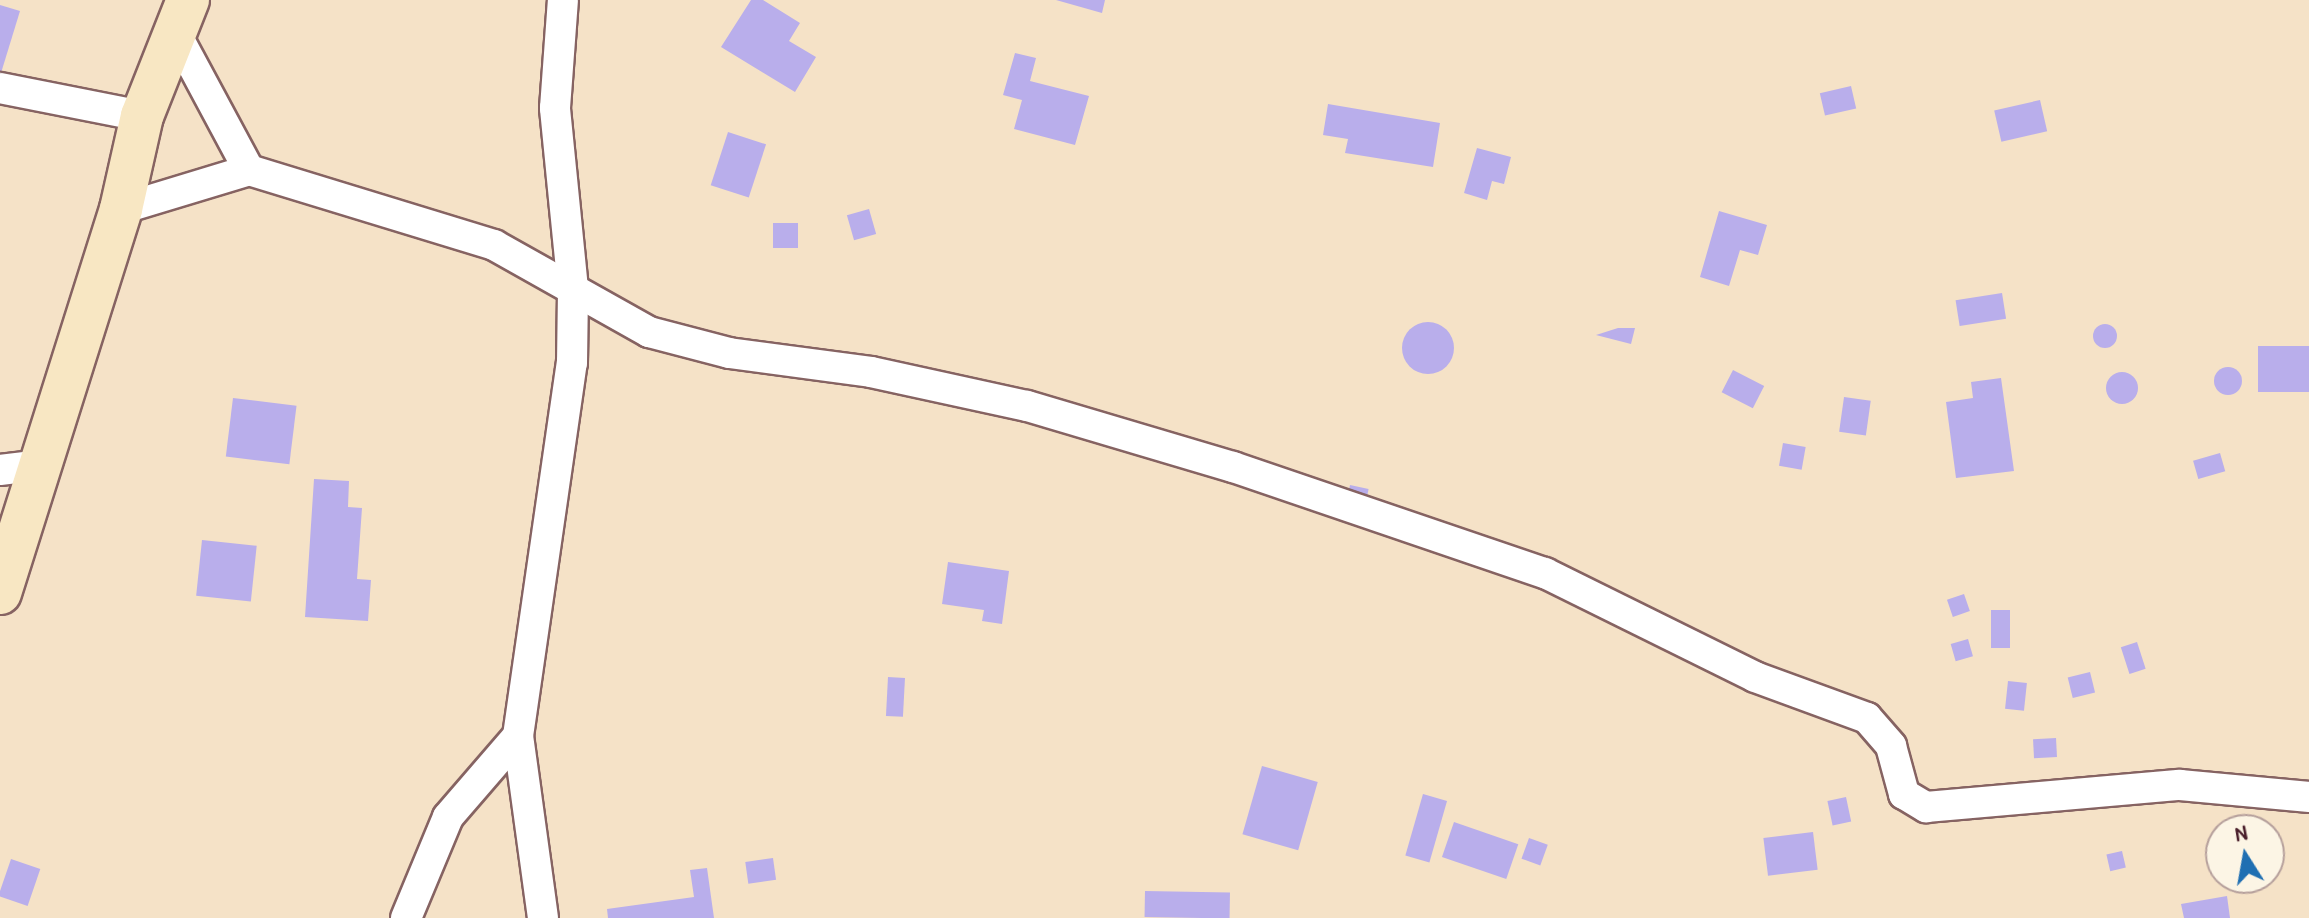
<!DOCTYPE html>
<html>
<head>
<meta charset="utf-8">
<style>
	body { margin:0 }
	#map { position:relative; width:2309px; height:918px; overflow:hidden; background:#f5e2c7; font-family:"Patrick Hand",sans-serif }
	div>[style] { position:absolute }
	.building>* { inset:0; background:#b9aeeb; transform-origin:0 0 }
	.round { border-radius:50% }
	.roads { filter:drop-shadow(2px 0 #866362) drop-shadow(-2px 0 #866362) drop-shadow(0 2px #866362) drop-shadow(0 -2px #866362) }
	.street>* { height:30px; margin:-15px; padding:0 15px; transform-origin:15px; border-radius:15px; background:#fff }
	.secondary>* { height:42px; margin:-21px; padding:0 21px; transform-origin:21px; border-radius:21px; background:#f8e7c3 }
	span { translate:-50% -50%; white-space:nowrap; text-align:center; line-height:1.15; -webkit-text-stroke:8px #fcf5e5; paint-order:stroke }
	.north { position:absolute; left:2205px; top:814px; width:80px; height:80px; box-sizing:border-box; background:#fcf5e5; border:2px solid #b59f9b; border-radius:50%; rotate:349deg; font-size:22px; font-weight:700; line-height:32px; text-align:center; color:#4a1f2b }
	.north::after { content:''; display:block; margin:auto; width:28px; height:36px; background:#1f6fb2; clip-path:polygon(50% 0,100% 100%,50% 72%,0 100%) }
</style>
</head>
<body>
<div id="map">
	<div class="building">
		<i style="clip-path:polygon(751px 0,763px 0,800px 23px,789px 41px,816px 57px,795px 92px,721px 47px)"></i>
		<i style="clip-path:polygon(1056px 0,1105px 0,1102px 13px)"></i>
		<i style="clip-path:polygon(0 5px,20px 11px,1px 73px,0 73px)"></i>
		<i style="clip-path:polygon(1015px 53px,1036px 58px,1030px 81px,1089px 96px,1075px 145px,1014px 129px,1022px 100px,1003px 95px)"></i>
		<i style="left:1851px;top:86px;width:23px;height:32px;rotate:77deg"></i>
		<i style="left:2040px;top:100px;width:32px;height:47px;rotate:77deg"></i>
		<i style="clip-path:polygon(1328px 104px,1440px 123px,1433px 167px,1345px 153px,1348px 139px,1323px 135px)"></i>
		<i style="left:728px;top:132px;width:40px;height:56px;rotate:18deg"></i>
		<i style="clip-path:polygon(1477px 148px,1511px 157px,1504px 184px,1492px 181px,1487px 200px,1464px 193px)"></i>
		<i style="left:869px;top:209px;width:26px;height:23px;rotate:74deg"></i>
		<i style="clip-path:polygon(1719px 211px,1767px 225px,1758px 255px,1740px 250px,1729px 286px,1700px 277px)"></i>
		<i style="left:773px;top:223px;width:25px;height:25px"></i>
		<i style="left:2002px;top:293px;width:26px;height:47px;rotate:81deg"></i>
		<i class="round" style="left:1402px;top:322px;width:52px;height:52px"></i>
		<i class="round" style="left:2093px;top:324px;width:24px;height:24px"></i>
		<i style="clip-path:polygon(1618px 328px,1635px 328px,1631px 344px,1596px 335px)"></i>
		<i style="left:2309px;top:346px;width:46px;height:51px;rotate:90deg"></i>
		<i class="round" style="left:2214px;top:367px;width:28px;height:28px"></i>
		<i style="left:1733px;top:370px;width:35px;height:25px;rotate:27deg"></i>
		<i class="round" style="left:2106px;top:372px;width:32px;height:32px"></i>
		<i style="clip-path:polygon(2001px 378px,2014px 471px,1956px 478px,1946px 402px,1973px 398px,1971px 382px)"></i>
		<i style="left:1844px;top:397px;width:27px;height:35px;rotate:8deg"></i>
		<i style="left:233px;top:398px;width:64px;height:59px;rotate:7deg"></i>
		<i style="left:1783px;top:443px;width:23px;height:23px;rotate:10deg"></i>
		<i style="left:2220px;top:453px;width:19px;height:28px;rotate:74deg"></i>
		<i style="clip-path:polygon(314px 479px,349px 481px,348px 507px,362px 508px,357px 579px,371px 580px,368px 621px,305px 617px)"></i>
		<i style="left:1350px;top:485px;width:19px;height:13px;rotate:12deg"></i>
		<i style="left:202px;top:540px;width:55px;height:56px;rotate:6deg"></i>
		<i style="clip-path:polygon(948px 562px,1009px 571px,1002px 624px,982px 621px,984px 610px,942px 604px)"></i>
		<i style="left:1964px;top:594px;width:18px;height:18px;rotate:71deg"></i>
		<i style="left:2010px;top:610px;width:38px;height:19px;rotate:90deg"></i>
		<i style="left:1968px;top:639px;width:18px;height:18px;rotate:74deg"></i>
		<i style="left:2137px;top:642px;width:28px;height:17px;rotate:72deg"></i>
		<i style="left:2090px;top:672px;width:21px;height:23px;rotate:76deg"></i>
		<i style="left:888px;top:677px;width:17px;height:39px;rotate:3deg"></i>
		<i style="left:2008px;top:681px;width:19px;height:28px;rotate:6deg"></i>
		<i style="left:2056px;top:738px;width:19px;height:23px;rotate:87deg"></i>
		<i style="left:1262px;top:766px;width:58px;height:71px;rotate:16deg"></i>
		<i style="left:1423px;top:794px;width:25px;height:64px;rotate:16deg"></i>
		<i style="left:1846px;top:797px;width:25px;height:19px;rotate:78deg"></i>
		<i style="left:1454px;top:822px;width:68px;height:37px;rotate:19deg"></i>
		<i style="left:1813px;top:832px;width:38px;height:50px;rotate:83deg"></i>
		<i style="left:1529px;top:838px;width:20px;height:22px;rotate:20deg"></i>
		<i style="left:2122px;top:851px;width:17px;height:16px;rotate:77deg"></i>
		<i style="left:773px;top:858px;width:22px;height:28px;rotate:82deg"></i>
		<i style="left:11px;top:859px;width:31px;height:39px;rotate:19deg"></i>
		<i style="clip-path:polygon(707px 868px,714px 918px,608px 918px,607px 909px,694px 897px,690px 870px)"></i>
		<i style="left:1145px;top:891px;width:85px;height:26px;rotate:1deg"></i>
		<i style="clip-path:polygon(2227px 896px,2230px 918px,2184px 918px,2181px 904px)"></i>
	</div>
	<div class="roads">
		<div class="street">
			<i style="left:177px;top:36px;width:152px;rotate:61.8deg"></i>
			<i style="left:0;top:88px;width:145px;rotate:11.2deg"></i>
			<i style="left:121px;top:209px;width:134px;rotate:-16.9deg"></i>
			<i style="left:249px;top:170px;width:256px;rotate:17deg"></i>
			<i style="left:494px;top:245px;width:178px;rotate:29.3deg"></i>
			<i style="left:649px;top:332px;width:83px;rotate:14.7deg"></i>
			<i style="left:729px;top:353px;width:143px;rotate:7.6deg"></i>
			<i style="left:871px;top:372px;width:160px;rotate:12.3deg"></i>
			<i style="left:1027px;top:406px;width:215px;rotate:16.5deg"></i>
			<i style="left:1233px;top:467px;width:330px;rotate:18.8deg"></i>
			<i style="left:1545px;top:573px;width:234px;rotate:26.3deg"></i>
			<i style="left:1755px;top:677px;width:119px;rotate:20.1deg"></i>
			<i style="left:1867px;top:718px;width:37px;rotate:49deg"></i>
			<i style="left:1891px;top:746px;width:50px;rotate:74.8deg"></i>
			<i style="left:1904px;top:794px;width:26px;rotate:31deg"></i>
			<i style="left:1926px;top:807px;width:255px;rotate:-5deg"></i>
			<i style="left:2180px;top:785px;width:130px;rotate:5.3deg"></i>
			<i style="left:0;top:470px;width:40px;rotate:-7.1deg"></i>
			<i style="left:406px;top:918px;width:109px;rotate:-67.4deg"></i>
			<i style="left:448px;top:817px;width:107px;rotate:-49.2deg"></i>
			<i style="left:543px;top:918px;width:184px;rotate:-97.8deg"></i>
			<i style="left:518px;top:736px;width:377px;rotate:-81.8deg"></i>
			<i style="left:572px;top:363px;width:74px;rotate:-89.2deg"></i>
			<i style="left:573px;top:289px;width:182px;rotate:-95.7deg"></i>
			<i style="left:555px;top:108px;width:108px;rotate:-85.8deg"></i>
		</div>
		<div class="secondary">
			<i style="left:0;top:593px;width:403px;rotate:-72.5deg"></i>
			<i style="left:121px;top:209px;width:95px;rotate:-77.3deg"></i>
			<i style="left:142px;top:116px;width:125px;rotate:-68.4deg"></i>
		</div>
	</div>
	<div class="north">N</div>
</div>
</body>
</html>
